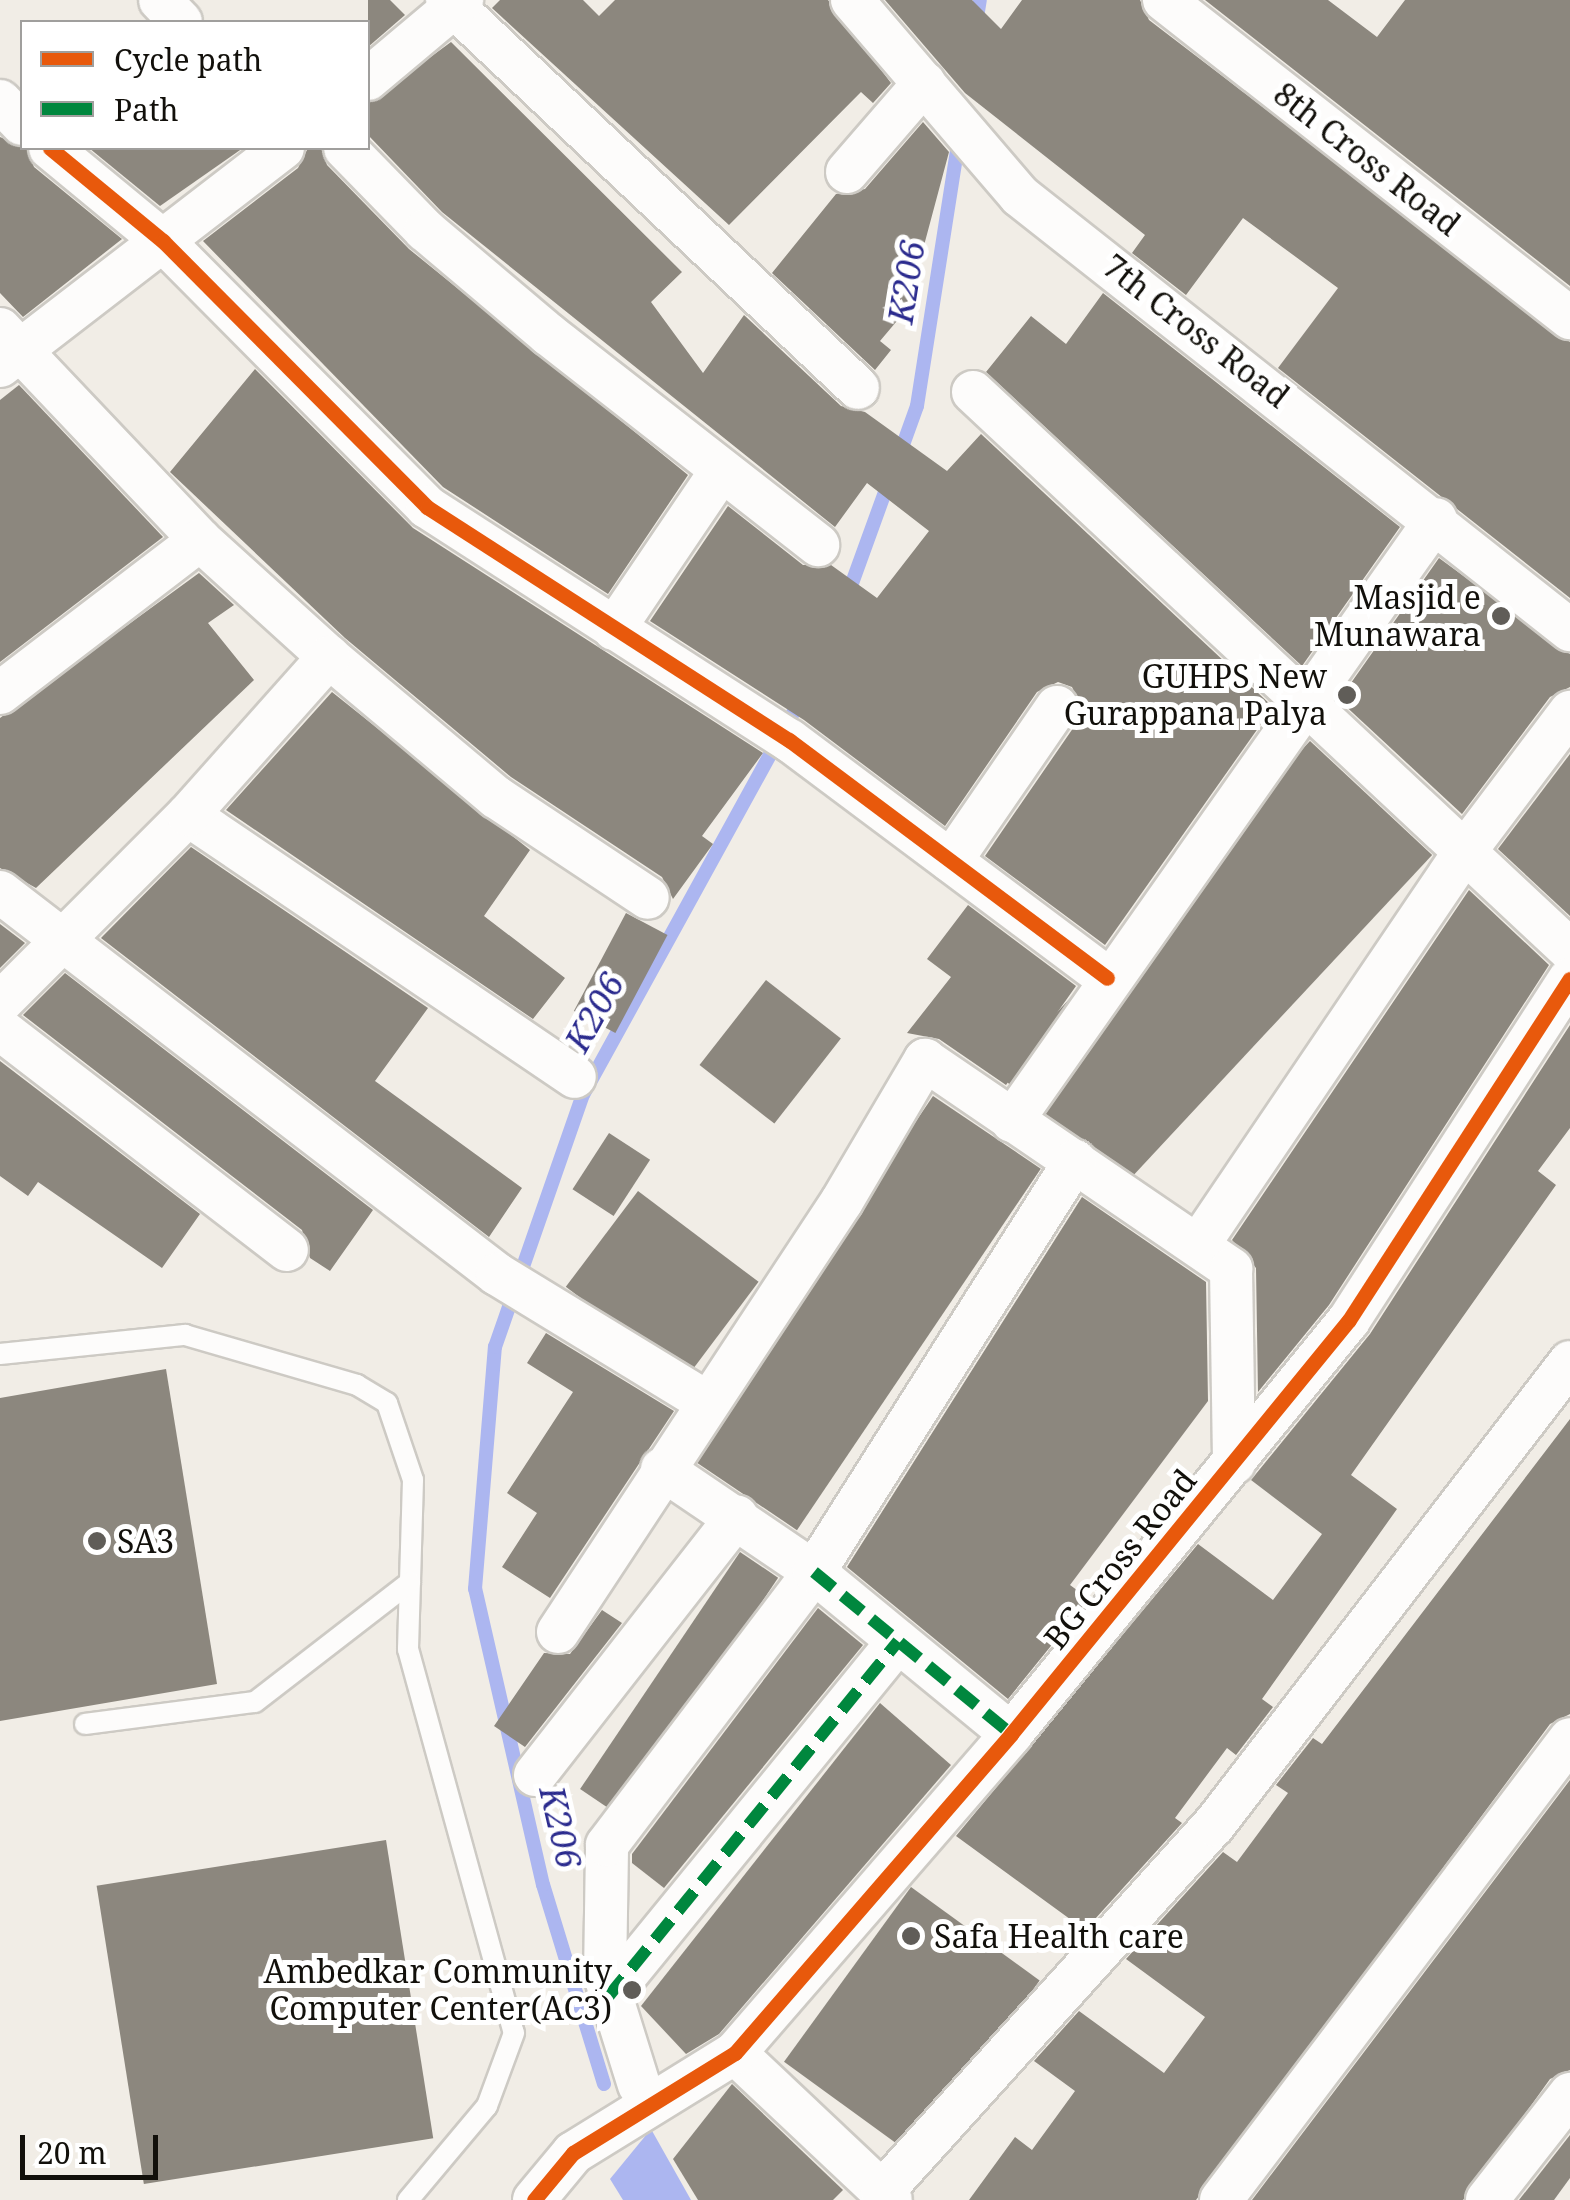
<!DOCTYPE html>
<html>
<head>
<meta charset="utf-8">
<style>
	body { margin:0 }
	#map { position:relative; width:1570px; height:2200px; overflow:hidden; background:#f1ede6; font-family:"Noto Serif",serif }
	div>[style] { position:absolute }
	.water>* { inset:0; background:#acb6f0 }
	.stream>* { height:14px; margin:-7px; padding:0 7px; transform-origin:7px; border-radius:7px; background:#acb6f0 }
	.building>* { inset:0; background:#8c877e; transform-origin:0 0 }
	.roads { filter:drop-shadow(2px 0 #cdcac4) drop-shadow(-2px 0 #cdcac4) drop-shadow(0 2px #cdcac4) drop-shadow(0 -2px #cdcac4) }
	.service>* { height:20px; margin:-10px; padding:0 10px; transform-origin:10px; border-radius:10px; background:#fdfcfb }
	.minor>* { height:42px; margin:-21px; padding:0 21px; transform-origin:21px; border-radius:21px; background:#fdfcfb }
	.quiet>* { height:12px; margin-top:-6px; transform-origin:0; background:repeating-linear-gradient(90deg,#00873e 0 25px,transparent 0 37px) }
	.cycleway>* { height:15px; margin:-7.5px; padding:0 7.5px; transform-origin:7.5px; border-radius:7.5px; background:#e8590c }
	.dots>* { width:28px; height:28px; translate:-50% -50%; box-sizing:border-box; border:5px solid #fff; border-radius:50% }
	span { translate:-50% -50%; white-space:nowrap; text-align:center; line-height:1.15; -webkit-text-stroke:10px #fff; paint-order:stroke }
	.street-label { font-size:32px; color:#12100b }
	.poi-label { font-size:32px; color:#12100b }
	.right { translate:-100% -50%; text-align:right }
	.left { translate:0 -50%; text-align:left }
	.water-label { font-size:35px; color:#2b2b8e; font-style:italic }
	.legend { position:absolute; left:20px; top:20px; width:350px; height:130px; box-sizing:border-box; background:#fff; border:2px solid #a09f9d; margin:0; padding:12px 18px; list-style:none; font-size:30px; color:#12100b }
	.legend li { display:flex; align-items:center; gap:20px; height:50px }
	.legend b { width:50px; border:2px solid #a09f9d }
	.scale { position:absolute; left:20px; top:2135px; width:138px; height:45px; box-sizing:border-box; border:5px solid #12100b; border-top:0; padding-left:12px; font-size:30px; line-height:35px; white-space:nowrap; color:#12100b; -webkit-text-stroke:8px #fff; paint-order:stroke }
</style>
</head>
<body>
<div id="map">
	<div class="water">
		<i style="clip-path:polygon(651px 2129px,691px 2200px,623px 2200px,610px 2179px)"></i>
	</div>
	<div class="stream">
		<i style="left:976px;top:24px;width:24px;rotate:-81deg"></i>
		<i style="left:899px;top:456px;width:53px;rotate:-70.2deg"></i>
		<i style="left:917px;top:406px;width:270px;rotate:-81.1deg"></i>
		<i style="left:847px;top:597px;width:123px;rotate:-70.1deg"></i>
		<i style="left:604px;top:2084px;width:208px;rotate:-107deg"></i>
		<i style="left:543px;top:1885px;width:304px;rotate:-102.9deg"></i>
		<i style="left:475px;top:1589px;width:243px;rotate:-85.3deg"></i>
		<i style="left:495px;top:1347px;width:267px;rotate:-70.8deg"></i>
		<i style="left:583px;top:1095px;width:453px;rotate:-61.2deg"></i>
	</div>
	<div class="building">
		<i style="clip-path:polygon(368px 0,390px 0,405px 15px,368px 47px)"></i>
		<i style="clip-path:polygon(500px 0,583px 0,599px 16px,615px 0,828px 0,891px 83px,873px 103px,861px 92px,729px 225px,492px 8px)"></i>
		<i style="clip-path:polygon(885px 0,972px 0,1001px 29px,1022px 0,1140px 0,1149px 20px,1570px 342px,1570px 598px,1278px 368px,1338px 288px,1243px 218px,1186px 295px,1132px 253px,1145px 235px,965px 93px)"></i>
		<i style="clip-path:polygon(1205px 0,1328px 0,1377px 37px,1405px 0,1570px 0,1570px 286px)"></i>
		<i style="clip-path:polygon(451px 42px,682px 272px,651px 302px,703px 373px,744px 315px,841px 406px,865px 412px,947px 471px,981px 434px,1273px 707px,1105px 945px,985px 856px,1078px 721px,1082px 708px,1072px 687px,1058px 682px,1037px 692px,945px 826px,804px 720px,650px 621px,728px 506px,803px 565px,831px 565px,877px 598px,929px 531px,867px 483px,835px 527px,442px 212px,368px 135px,368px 103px)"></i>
		<i style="clip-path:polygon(923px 122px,949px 152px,907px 309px,880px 341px,891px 350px,875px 370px,772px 273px,836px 194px,865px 189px)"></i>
		<i style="clip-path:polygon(0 137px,26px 148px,34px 167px,122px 239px,23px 317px,0 293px)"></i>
		<i style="clip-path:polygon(89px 148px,243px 148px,160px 206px)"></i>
		<i style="clip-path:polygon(308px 148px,321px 148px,327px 165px,409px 249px,688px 475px,608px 594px,443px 487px,203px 241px,298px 168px)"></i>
		<i style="clip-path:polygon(1103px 293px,1400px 527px,1302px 666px,986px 372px,1031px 316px,1066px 344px)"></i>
		<i style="clip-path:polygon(255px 369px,413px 528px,763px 753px,702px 836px,713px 844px,673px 899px,662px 877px,511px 777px,345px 638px,170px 472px)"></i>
		<i style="clip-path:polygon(19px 385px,163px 537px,0 662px,0 400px)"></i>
		<i style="clip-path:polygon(1439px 558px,1570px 654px,1570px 687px,1550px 697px,1462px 814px,1339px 700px)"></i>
		<i style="clip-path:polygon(199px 573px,234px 605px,208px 623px,254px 680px,36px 888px,0 868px,0 718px)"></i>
		<i style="clip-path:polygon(332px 692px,530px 850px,484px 916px,565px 978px,533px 1019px,226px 810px)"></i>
		<i style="left:1310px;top:741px;width:167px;height:456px;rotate:43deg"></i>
		<i style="clip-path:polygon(1570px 754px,1570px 916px,1498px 849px)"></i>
		<i style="clip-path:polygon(191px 847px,428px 1008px,375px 1081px,522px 1188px,489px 1237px,101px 938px)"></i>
		<i style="clip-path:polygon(1469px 890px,1549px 965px,1329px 1305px,1258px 1392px,1256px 1268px,1232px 1240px)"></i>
		<i style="clip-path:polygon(968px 905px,1076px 986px,1006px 1085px,939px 1039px,907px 1033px,951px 977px,927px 959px)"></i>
		<i style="left:626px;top:913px;width:47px;height:111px;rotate:28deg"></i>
		<i style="clip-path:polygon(0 924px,25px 943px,0 968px)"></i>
		<i style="clip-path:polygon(65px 973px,373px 1210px,330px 1271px,310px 1258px,302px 1230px,23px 1015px)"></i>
		<i style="left:766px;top:980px;width:95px;height:108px;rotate:38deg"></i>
		<i style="clip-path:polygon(1570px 1025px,1570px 1128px,1538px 1171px,1556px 1185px,1351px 1475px,1397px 1509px,1262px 1699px,1273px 1707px,1236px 1755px,1227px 1748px,1175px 1818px,1182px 1823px,1085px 1930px,956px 1836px,1198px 1544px,1273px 1600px,1322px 1534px,1251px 1480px,1370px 1334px)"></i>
		<i style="clip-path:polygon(0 1061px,200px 1214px,162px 1268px,38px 1182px,28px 1196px,0 1176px)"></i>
		<i style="left:933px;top:1096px;width:130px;height:436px;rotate:34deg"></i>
		<i style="left:609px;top:1133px;width:49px;height:67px;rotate:33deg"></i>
		<i style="left:638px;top:1191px;width:151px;height:120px;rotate:37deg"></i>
		<i style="clip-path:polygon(1082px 1197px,1206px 1282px,1208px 1401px,1070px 1585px,1089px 1599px,1008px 1699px,847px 1567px)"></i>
		<i style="clip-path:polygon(546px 1333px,674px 1411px,550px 1598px,502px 1567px,537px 1513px,507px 1493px,573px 1392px,527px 1363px)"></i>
		<i style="clip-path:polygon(166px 1369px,217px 1684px,0 1721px,0 1398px)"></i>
		<i style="clip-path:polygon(1570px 1419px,1570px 1714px,1550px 1724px,1196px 2200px,969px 2200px,1015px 2137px,1032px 2150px,1075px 2091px,1034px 2061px,1079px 2011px,1164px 2073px,1205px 2017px,1126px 1959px,1223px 1852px,1237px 1862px,1288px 1793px,1276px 1785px,1313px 1738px,1322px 1744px)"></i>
		<i style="left:740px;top:1552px;width:46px;height:286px;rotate:34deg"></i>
		<i style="clip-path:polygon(818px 1608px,863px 1645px,664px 1888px,632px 1863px,632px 1854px)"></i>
		<i style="clip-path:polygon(602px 1610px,622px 1623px,525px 1747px,494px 1726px,544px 1653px,570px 1654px)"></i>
		<i style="clip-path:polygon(880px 1703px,951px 1765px,719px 2034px,686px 2054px,641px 2006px)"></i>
		<i style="clip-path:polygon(1570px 1780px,1570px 2070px,1550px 2079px,1463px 2200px,1252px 2200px)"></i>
		<i style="left:386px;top:1840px;width:302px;height:293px;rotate:81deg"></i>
		<i style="left:911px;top:1887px;width:159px;height:216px;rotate:36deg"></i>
		<i style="clip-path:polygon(732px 2084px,843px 2190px,833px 2200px,698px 2200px,673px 2159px)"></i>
		<i style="clip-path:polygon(1570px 2135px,1570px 2178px,1554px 2200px,1519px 2200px)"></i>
	</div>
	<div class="roads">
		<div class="service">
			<i style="left:0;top:1354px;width:186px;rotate:-5.9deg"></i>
			<i style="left:185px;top:1335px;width:179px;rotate:16.2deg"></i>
			<i style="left:357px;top:1385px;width:35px;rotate:31deg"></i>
			<i style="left:387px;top:1403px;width:81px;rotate:71.3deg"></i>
			<i style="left:413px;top:1480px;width:169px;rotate:91.7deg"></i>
			<i style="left:408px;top:1649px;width:398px;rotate:74.6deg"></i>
			<i style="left:514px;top:2033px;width:78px;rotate:110.3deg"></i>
			<i style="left:487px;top:2106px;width:123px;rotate:130deg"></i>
			<i style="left:85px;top:1724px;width:171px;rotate:-7.4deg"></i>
			<i style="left:255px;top:1702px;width:196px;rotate:-37.7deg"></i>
		</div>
		<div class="minor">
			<i style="left:160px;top:0;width:30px;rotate:46deg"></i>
			<i style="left:447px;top:0;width:565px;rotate:43.35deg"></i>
			<i style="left:852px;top:0;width:258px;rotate:49.4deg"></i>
			<i style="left:1020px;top:196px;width:701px;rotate:38.28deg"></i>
			<i style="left:1164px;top:0;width:516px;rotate:38.07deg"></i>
			<i style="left:368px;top:79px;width:123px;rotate:-40deg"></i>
			<i style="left:0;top:101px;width:32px;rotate:46deg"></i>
			<i style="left:50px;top:148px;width:146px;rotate:39.5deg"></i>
			<i style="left:163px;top:241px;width:375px;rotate:45.2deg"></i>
			<i style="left:427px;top:507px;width:431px;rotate:32.8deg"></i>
			<i style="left:789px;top:740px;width:397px;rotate:36.8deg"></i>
			<i style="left:345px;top:148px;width:115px;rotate:45.7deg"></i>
			<i style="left:425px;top:230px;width:161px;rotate:40.2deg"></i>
			<i style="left:548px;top:334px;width:343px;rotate:38deg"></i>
			<i style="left:847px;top:172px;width:118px;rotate:-49.1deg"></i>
			<i style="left:0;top:329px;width:291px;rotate:46.5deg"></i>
			<i style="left:200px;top:540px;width:174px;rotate:42.2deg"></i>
			<i style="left:329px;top:657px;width:218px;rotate:40deg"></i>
			<i style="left:496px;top:797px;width:182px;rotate:33.6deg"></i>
			<i style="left:0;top:366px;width:357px;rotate:-37.6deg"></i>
			<i style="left:973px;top:392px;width:817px;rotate:43.07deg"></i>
			<i style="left:614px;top:629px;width:191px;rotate:-55.9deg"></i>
			<i style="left:0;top:693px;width:252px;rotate:-37.4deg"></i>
			<i style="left:188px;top:815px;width:467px;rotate:34.1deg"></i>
			<i style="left:951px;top:861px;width:187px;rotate:-55.5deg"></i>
			<i style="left:0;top:892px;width:627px;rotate:37.55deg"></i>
			<i style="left:497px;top:1274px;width:244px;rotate:31.4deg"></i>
			<i style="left:0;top:1003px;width:266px;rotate:-45deg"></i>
			<i style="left:188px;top:815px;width:212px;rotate:-48.3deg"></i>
			<i style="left:0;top:1029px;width:362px;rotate:37.6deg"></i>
			<i style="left:1012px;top:1121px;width:736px;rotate:-54.84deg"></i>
			<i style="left:1199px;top:1244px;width:476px;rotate:-55.9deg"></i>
			<i style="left:1466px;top:850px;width:173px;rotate:-53deg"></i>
			<i style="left:662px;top:1469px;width:184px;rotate:34.1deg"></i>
			<i style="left:814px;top:1572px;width:255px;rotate:39.4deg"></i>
			<i style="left:558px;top:1632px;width:516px;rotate:-56.62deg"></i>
			<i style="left:842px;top:1201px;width:164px;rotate:-59.5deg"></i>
			<i style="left:925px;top:1060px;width:371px;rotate:34.3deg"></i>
			<i style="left:1231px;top:1269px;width:194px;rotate:89.1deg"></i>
			<i style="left:535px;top:1775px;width:328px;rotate:-52deg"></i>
			<i style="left:608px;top:1997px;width:459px;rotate:-50.8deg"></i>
			<i style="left:735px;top:2053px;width:214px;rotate:43.3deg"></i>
			<i style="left:639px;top:2085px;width:114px;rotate:-107.3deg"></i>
			<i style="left:605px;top:1976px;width:131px;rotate:-89.1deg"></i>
			<i style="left:607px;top:1845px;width:343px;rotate:-52.8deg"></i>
			<i style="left:814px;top:1572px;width:487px;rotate:-57.6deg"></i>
			<i style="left:882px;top:2192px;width:495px;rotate:-47.9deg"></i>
			<i style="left:1214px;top:1825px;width:584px;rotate:-52.44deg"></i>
			<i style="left:534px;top:2200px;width:61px;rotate:-50.3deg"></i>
			<i style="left:573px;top:2153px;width:190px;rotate:-31.7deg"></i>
			<i style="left:735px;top:2053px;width:422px;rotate:-49.1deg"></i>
			<i style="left:1011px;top:1734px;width:534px;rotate:-50.77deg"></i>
			<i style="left:1349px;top:1320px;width:406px;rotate:-57.1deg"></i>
			<i style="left:1221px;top:2200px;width:578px;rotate:-52.87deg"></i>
			<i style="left:1487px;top:2200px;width:135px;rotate:-51.9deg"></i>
		</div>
	</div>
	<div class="quiet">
		<i style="left:814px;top:1572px;width:255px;rotate:39.4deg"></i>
		<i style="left:608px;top:1997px;width:459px;rotate:-50.8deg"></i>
	</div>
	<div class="cycleway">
		<i style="left:50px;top:148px;width:146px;rotate:39.5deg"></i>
		<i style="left:163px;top:241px;width:375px;rotate:45.2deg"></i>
		<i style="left:427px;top:507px;width:431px;rotate:32.8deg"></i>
		<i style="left:789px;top:740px;width:397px;rotate:36.8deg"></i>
		<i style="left:534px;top:2200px;width:61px;rotate:-50.3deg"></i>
		<i style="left:573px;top:2153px;width:190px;rotate:-31.7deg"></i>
		<i style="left:735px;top:2053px;width:422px;rotate:-49.1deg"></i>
		<i style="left:1011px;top:1734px;width:534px;rotate:-50.77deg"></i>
		<i style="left:1349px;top:1320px;width:406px;rotate:-57.1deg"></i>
	</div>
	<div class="dots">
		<i style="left:1501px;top:616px;background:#605d58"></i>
		<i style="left:1347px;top:695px;background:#605d58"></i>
		<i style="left:97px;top:1541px;background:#605d58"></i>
		<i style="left:911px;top:1936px;background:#605d58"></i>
		<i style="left:632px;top:1990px;background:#605d58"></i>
	</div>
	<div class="street-label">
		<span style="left:1367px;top:159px;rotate:38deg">8th Cross Road</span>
		<span style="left:1196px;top:331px;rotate:38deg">7th Cross Road</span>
		<span style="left:1120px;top:1559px;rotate:-51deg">BG Cross Road</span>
	</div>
	<div class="poi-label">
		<span class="right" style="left:1481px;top:616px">Masjid e<br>Munawara</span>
		<span class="right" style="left:1327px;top:695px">GUHPS New<br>Gurappana Palya</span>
		<span class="left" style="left:117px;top:1541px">SA3</span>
		<span class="left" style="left:934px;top:1936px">Safa Health care</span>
		<span class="right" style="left:612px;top:1990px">Ambedkar Community<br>Computer Center(AC3)</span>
	</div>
	<div class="water-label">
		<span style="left:906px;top:282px;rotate:-81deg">K206</span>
		<span style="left:594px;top:1012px;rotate:-61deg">K206</span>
		<span style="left:561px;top:1827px;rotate:77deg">K206</span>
	</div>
	<ul class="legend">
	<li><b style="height:12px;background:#e8590c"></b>Cycle path</li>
	<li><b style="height:12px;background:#00873e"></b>Path</li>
	</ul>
	<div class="scale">20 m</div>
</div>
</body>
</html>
